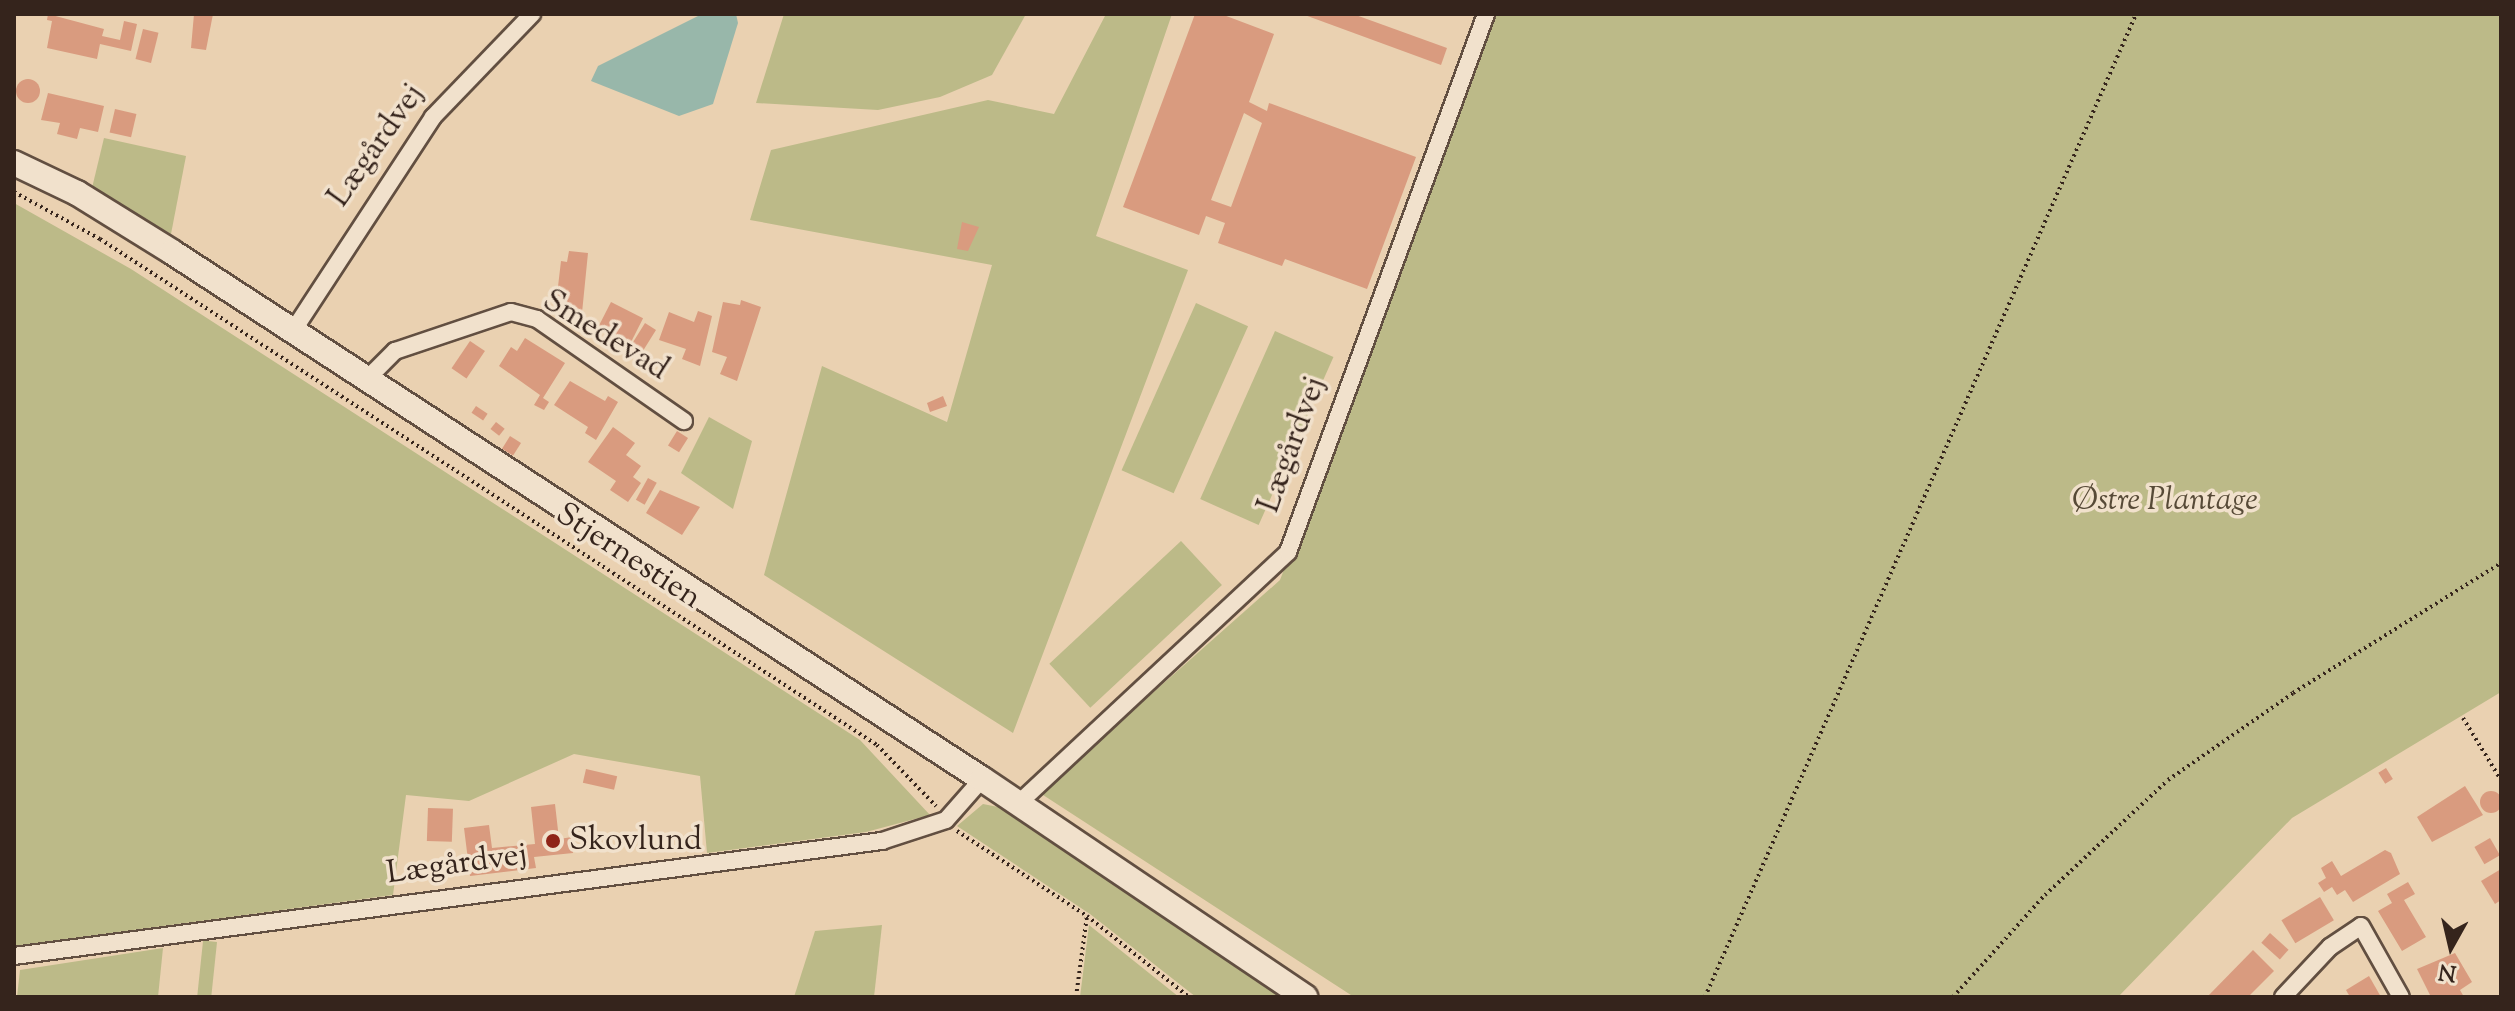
<!DOCTYPE html>
<html>
<head>
<meta charset="utf-8">
<style>
	body { margin:0 }
	#map { position:relative; width:2515px; height:1011px; overflow:hidden; background:#ead1b1; font-family:"Sorts Mill Goudy",serif }
	div>[style] { position:absolute }
	.green>* { inset:0; background:#bcba88; transform-origin:0 0 }
	.water>* { inset:0; background:#98b7aa }
	.building>* { inset:0; background:#d99b7f; transform-origin:0 0 }
	.round { border-radius:50% }
	.path>* { height:4px; margin-top:-2px; transform-origin:0; background:repeating-linear-gradient(90deg,#35241c 0 2px,transparent 0 6px) }
	.roads { filter:drop-shadow(2px 0 #624f41) drop-shadow(-2px 0 #624f41) drop-shadow(0 2px #624f41) drop-shadow(0 -2px #624f41) }
	.street>* { height:16px; margin:-8px; padding:0 8px; transform-origin:8px; border-radius:8px; background:#f1e1cc }
	.secondary>* { height:24px; margin:-12px; padding:0 12px; transform-origin:12px; border-radius:12px; background:#f1e1cc }
	.dots>* { width:22px; height:22px; translate:-50% -50%; box-sizing:border-box; border:4px solid #f1e1cc; border-radius:50% }
	span { translate:-50% -50%; white-space:nowrap; text-align:center; line-height:1.15; -webkit-text-stroke:7px #f1e1cc; paint-order:stroke }
	.street-label { font-size:32px; color:#35241c }
	.park-label { font-size:32px; color:#574a37; font-style:italic }
	.poi-label { font-size:32px; color:#35241c }
	.left { translate:0 -50%; text-align:left }
	.frame { position:absolute; inset:0; border:16px solid #35241c; pointer-events:none }
	.north { position:absolute; left:2411px; top:907px; width:80px; height:80px; -webkit-text-stroke:6px #f1e1cc; paint-order:stroke; rotate:188deg; font-size:22px; font-weight:700; line-height:32px; text-align:center; color:#35241c }
	.north::after { content:''; display:block; margin:auto; width:28px; height:36px; background:#35241c; clip-path:polygon(50% 0,100% 100%,50% 72%,0 100%) }
</style>
</head>
<body>
<div id="map">
	<div class="green">
		<i style="clip-path:polygon(784px 14px,1026px 14px,992px 75px,940px 97px,878px 110px,756px 103px)"></i>
		<i style="clip-path:polygon(1106px 14px,1172px 14px,1096px 236px,1188px 270px,1013px 733px,764px 575px,822px 366px,947px 422px,992px 265px,750px 220px,771px 150px,988px 100px,1054px 114px)"></i>
		<i style="clip-path:polygon(1496px 14px,2501px 14px,2501px 692px,2292px 818px,2118px 997px,1354px 997px,1040px 793px,1280px 580px)"></i>
		<i style="clip-path:polygon(104px 138px,186px 156px,171px 234px,92px 188px)"></i>
		<i style="clip-path:polygon(14px 203px,131px 269px,860px 740px,930px 815px,866px 832px,707px 853px,700px 776px,574px 754px,469px 801px,406px 795px,393px 895px,14px 946px)"></i>
		<i style="left:1196px;top:303px;width:57px;height:183px;rotate:24deg"></i>
		<i style="left:1275px;top:331px;width:64px;height:184px;rotate:24deg"></i>
		<i style="clip-path:polygon(709px 417px,752px 441px,733px 509px,681px 473px)"></i>
		<i style="left:1181px;top:541px;width:60px;height:180px;rotate:47deg"></i>
		<i style="clip-path:polygon(983px 804px,1003px 808px,1282px 997px,1196px 997px,1090px 914px,957px 826px)"></i>
		<i style="clip-path:polygon(882px 925px,874px 997px,794px 997px,815px 931px)"></i>
		<i style="clip-path:polygon(1089px 925px,1179px 997px,1080px 997px)"></i>
		<i style="left:217px;top:942px;width:55px;height:14px;rotate:96deg"></i>
		<i style="clip-path:polygon(163px 948px,158px 997px,17px 997px,20px 970px)"></i>
	</div>
	<div class="water">
		<i style="clip-path:polygon(702px 14px,736px 14px,738px 23px,713px 104px,679px 116px,591px 81px,598px 66px)"></i>
	</div>
	<div class="building">
		<i style="clip-path:polygon(48px 14px,104px 29px,102px 36px,120px 40px,124px 21px,137px 24px,131px 51px,100px 44px,97px 59px,47px 48px,52px 21px,47px 20px)"></i>
		<i style="clip-path:polygon(194px 14px,213px 14px,206px 50px,191px 48px)"></i>
		<i style="clip-path:polygon(evenodd,1195px 14px,1221px 14px,1274px 34px,1249px 102px,1267px 111px,1269px 103px,1416px 157px,1367px 289px,1285px 259px,1282px 266px,1218px 243px,1225px 223px,1206px 216px,1199px 235px,1123px 207px,1195px 14px,1244px 113px,1262px 123px,1231px 207px,1211px 200px,1244px 113px)"></i>
		<i style="clip-path:polygon(1302px 14px,1353px 14px,1447px 48px,1441px 65px)"></i>
		<i style="left:143px;top:29px;width:16px;height:31px;rotate:14deg"></i>
		<i class="round" style="left:16px;top:79px;width:24px;height:24px"></i>
		<i style="clip-path:polygon(48px 93px,104px 106px,98px 132px,80px 128px,77px 139px,57px 134px,60px 123px,41px 120px)"></i>
		<i style="left:115px;top:109px;width:22px;height:24px;rotate:13deg"></i>
		<i style="clip-path:polygon(962px 222px,979px 227px,968px 251px,957px 249px)"></i>
		<i style="clip-path:polygon(569px 251px,588px 253px,581px 323px,564px 322px,565px 314px,555px 312px,561px 261px,567px 262px)"></i>
		<i style="clip-path:polygon(741px 300px,761px 307px,737px 381px,720px 374px,727px 357px,712px 352px,723px 302px,740px 305px)"></i>
		<i style="left:611px;top:302px;width:36px;height:27px;rotate:27deg"></i>
		<i style="clip-path:polygon(698px 311px,712px 316px,700px 366px,682px 359px,686px 349px,659px 340px,669px 312px,694px 322px)"></i>
		<i style="left:645px;top:323px;width:13px;height:26px;rotate:32deg"></i>
		<i style="clip-path:polygon(525px 338px,565px 363px,543px 398px,549px 402px,544px 410px,534px 405px,540px 395px,499px 366px,511px 347px,517px 351px)"></i>
		<i style="left:470px;top:341px;width:18px;height:33px;rotate:34deg"></i>
		<i style="clip-path:polygon(570px 381px,605px 401px,608px 396px,618px 402px,596px 440px,585px 433px,588px 427px,554px 405px)"></i>
		<i style="clip-path:polygon(943px 396px,947px 406px,930px 412px,927px 403px)"></i>
		<i style="left:476px;top:406px;width:14px;height:8px;rotate:34deg"></i>
		<i style="left:496px;top:422px;width:11px;height:9px;rotate:38deg"></i>
		<i style="clip-path:polygon(613px 427px,635px 443px,626px 455px,641px 466px,633px 477px,641px 483px,628px 502px,610px 490px,616px 481px,588px 462px)"></i>
		<i style="left:677px;top:431px;width:13px;height:17px;rotate:32deg"></i>
		<i style="left:510px;top:436px;width:13px;height:15px;rotate:32deg"></i>
		<i style="left:648px;top:478px;width:10px;height:25px;rotate:29deg"></i>
		<i style="clip-path:polygon(660px 490px,700px 507px,682px 535px,646px 513px)"></i>
		<i style="left:2386px;top:768px;width:13px;height:9px;rotate:58deg"></i>
		<i style="left:586px;top:769px;width:32px;height:14px;rotate:13deg"></i>
		<i style="clip-path:polygon(2465px 786px,2483px 815px,2432px 842px,2417px 817px)"></i>
		<i class="round" style="left:2480px;top:791px;width:22px;height:22px"></i>
		<i style="clip-path:polygon(555px 804px,559px 839px,572px 837px,573px 853px,534px 857px,536px 868px,470px 876px,464px 828px,489px 825px,492px 848px,535px 844px,531px 807px)"></i>
		<i style="left:428px;top:808px;width:25px;height:33px;rotate:2deg"></i>
		<i style="left:2490px;top:838px;width:20px;height:18px;rotate:60deg"></i>
		<i style="clip-path:polygon(2385px 850px,2391px 853px,2400px 874px,2353px 902px,2345px 890px,2337px 895px,2332px 887px,2324px 892px,2318px 883px,2326px 878px,2321px 868px,2332px 861px,2341px 876px)"></i>
		<i style="clip-path:polygon(2501px 869px,2501px 900px,2495px 904px,2481px 881px)"></i>
		<i style="clip-path:polygon(2408px 882px,2415px 894px,2404px 900px,2426px 937px,2402px 951px,2378px 911px,2392px 903px,2387px 894px)"></i>
		<i style="left:2320px;top:897px;width:27px;height:45px;rotate:59deg"></i>
		<i style="left:2270px;top:933px;width:25px;height:13px;rotate:42deg"></i>
		<i style="clip-path:polygon(2253px 950px,2274px 971px,2248px 997px,2207px 997px)"></i>
		<i style="clip-path:polygon(2455px 953px,2472px 982px,2460px 990px,2464px 997px,2431px 997px,2417px 969px)"></i>
		<i style="clip-path:polygon(2369px 976px,2381px 997px,2350px 997px,2346px 990px)"></i>
	</div>
	<div class="path">
		<i style="left:14px;top:192px;width:98px;rotate:28.7deg"></i>
		<i style="left:100px;top:239px;width:927px;rotate:33.07deg"></i>
		<i style="left:877px;top:745px;width:85px;rotate:46deg"></i>
		<i style="left:2463px;top:718px;width:73px;rotate:58.5deg"></i>
		<i style="left:957px;top:831px;width:155px;rotate:33.2deg"></i>
		<i style="left:1087px;top:916px;width:130px;rotate:38.5deg"></i>
		<i style="left:1076px;top:997px;width:82px;rotate:-82.3deg"></i>
		<i style="left:1705px;top:997px;width:1073px;rotate:-66.32deg"></i>
		<i style="left:1953px;top:997px;width:137px;rotate:-48deg"></i>
		<i style="left:2045px;top:895px;width:168px;rotate:-43.1deg"></i>
		<i style="left:2168px;top:780px;width:152px;rotate:-34.8deg"></i>
		<i style="left:2293px;top:693px;width:245px;rotate:-32deg"></i>
	</div>
	<div class="roads">
		<div class="street">
			<i style="left:293px;top:331px;width:256px;rotate:-56.8deg"></i>
			<i style="left:433px;top:117px;width:143px;rotate:-46.1deg"></i>
			<i style="left:367px;top:379px;width:40px;rotate:-45deg"></i>
			<i style="left:395px;top:351px;width:122px;rotate:-18.6deg"></i>
			<i style="left:511px;top:312px;width:27px;rotate:15deg"></i>
			<i style="left:537px;top:319px;width:179px;rotate:34.8deg"></i>
			<i style="left:1018px;top:804px;width:369px;rotate:-43deg"></i>
			<i style="left:1288px;top:552px;width:573px;rotate:-69.79deg"></i>
			<i style="left:14px;top:956px;width:876px;rotate:-7.55deg"></i>
			<i style="left:882px;top:841px;width:67px;rotate:-18.2deg"></i>
			<i style="left:946px;top:820px;width:55px;rotate:-48.7deg"></i>
			<i style="left:2283px;top:997px;width:69px;rotate:-46.8deg"></i>
			<i style="left:2330px;top:947px;width:37px;rotate:-34deg"></i>
			<i style="left:2361px;top:926px;width:81px;rotate:60.6deg"></i>
		</div>
		<div class="secondary">
			<i style="left:14px;top:163px;width:70px;rotate:25.5deg"></i>
			<i style="left:77px;top:193px;width:112px;rotate:31.8deg"></i>
			<i style="left:172px;top:252px;width:966px;rotate:33.05deg"></i>
			<i style="left:982px;top:779px;width:390px;rotate:34deg"></i>
		</div>
	</div>
	<div class="dots">
		<i style="left:553px;top:841px;background:#8f2418"></i>
	</div>
	<div class="street-label">
		<span style="left:377px;top:146px;rotate:-55deg">Lægårdvej</span>
		<span style="left:605px;top:336px;rotate:32deg">Smedevad</span>
		<span style="left:1293px;top:445px;rotate:-70deg">Lægårdvej</span>
		<span style="left:628px;top:557px;rotate:33deg">Stjernestien</span>
		<span style="left:457px;top:865px;rotate:-8deg">Lægårdvej</span>
	</div>
	<div class="park-label">
		<span style="left:2165px;top:501px">Østre Plantage</span>
	</div>
	<div class="poi-label">
		<span class="left" style="left:569px;top:841px">Skovlund</span>
	</div>
	<div class="frame"></div>
	<div class="north">N</div>
</div>
</body>
</html>
